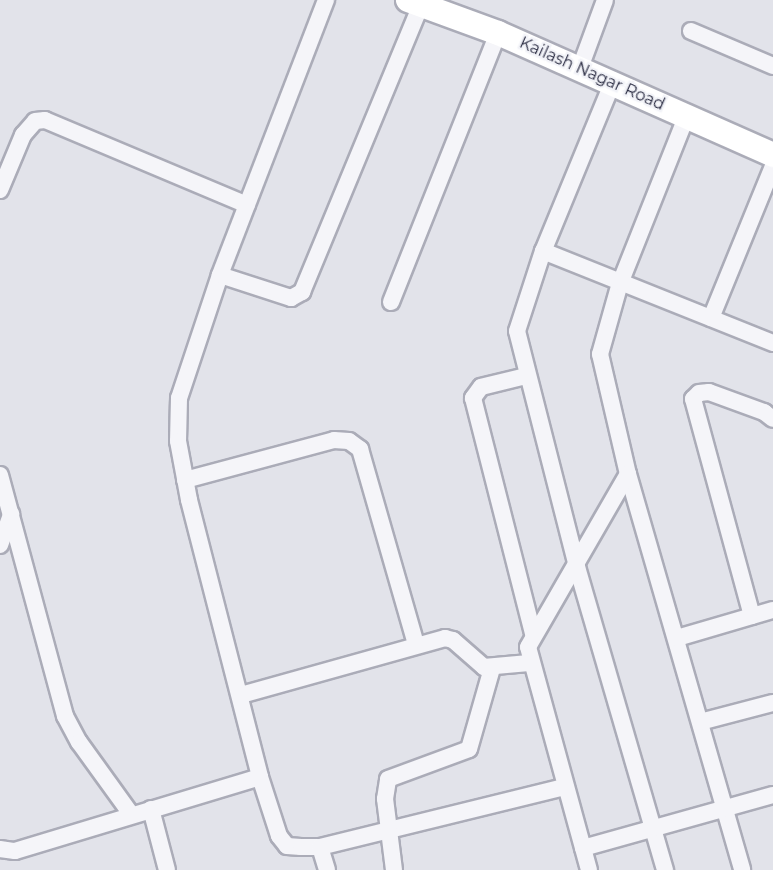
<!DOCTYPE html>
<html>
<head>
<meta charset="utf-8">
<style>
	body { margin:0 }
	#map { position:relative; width:773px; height:870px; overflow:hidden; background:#e2e3ea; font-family:Montserrat,sans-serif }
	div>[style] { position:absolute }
	.roads { filter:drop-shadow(2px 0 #abacb8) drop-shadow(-2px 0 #abacb8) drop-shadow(0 2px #abacb8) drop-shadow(0 -2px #abacb8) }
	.street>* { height:16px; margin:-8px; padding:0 8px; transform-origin:8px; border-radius:8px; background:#f5f5f9 }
	.secondary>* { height:24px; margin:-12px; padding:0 12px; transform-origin:12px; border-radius:12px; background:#fff }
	span { translate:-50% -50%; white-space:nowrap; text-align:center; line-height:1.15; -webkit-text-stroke:4.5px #f2f3f8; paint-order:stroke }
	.street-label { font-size:16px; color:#2a2c42 }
</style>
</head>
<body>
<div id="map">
	<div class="roads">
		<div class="street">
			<i style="left:326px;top:0;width:295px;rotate:111.1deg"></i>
			<i style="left:220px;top:275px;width:130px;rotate:108.4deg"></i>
			<i style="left:179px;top:398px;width:43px;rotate:91.3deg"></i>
			<i style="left:178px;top:441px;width:60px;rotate:79.4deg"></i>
			<i style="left:189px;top:500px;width:286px;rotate:75.6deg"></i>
			<i style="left:260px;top:777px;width:62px;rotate:72.1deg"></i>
			<i style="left:279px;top:836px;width:13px;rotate:51deg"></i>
			<i style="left:287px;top:846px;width:14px;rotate:4deg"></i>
			<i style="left:301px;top:847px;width:19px"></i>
			<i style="left:320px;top:847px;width:251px;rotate:-13.8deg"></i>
			<i style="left:691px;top:31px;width:89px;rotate:23.1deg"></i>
			<i style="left:580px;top:68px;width:72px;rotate:-69.8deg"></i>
			<i style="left:612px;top:84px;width:181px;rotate:112.4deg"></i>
			<i style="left:543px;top:251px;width:84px;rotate:108deg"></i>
			<i style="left:517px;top:331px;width:244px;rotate:75.7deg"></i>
			<i style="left:577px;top:567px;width:316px;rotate:73.8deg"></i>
			<i style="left:687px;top:115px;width:181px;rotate:111.7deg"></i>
			<i style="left:620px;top:283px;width:74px;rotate:105.7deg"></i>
			<i style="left:600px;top:354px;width:123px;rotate:76.9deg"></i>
			<i style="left:628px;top:474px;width:412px;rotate:73.9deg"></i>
			<i style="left:0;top:190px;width:60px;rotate:-67.3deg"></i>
			<i style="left:23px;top:135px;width:18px;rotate:-49deg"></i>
			<i style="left:35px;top:121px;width:10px;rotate:-6deg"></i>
			<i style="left:45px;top:120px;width:219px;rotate:22.8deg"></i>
			<i style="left:543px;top:251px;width:248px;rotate:21.8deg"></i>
			<i style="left:220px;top:275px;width:75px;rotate:17.9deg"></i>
			<i style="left:291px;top:298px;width:13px;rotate:-29deg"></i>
			<i style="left:302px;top:292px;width:316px;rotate:-67.5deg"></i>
			<i style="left:391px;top:302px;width:289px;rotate:-68.3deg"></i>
			<i style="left:711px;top:318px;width:164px;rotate:-67.8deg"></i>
			<i style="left:526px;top:376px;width:46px;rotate:166.3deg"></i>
			<i style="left:481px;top:387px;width:14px;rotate:126deg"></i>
			<i style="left:473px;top:398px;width:243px;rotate:75.7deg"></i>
			<i style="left:0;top:475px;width:250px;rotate:74.9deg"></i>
			<i style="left:65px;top:716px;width:30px;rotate:62deg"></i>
			<i style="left:79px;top:742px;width:89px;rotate:54.2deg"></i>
			<i style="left:185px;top:480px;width:154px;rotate:-15deg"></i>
			<i style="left:334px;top:440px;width:15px;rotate:4deg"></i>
			<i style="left:349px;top:441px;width:14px;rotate:36deg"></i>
			<i style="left:360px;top:449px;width:203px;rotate:74deg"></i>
			<i style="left:0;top:545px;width:33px;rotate:-70deg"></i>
			<i style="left:752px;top:616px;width:225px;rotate:-105.2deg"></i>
			<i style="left:693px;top:399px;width:8px;rotate:-45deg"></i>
			<i style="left:699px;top:393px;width:10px;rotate:-6deg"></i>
			<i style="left:709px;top:392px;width:59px;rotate:20deg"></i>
			<i style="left:764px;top:412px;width:11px;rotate:38deg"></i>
			<i style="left:677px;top:638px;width:100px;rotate:-16.3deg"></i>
			<i style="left:241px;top:695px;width:212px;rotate:-15.6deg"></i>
			<i style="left:445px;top:638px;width:8px;rotate:14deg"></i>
			<i style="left:453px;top:640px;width:41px;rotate:41.1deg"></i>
			<i style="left:484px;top:667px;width:45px;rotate:-5.1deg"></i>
			<i style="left:700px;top:722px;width:75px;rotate:-14.6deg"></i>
			<i style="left:151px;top:809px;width:63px;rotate:75.3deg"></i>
			<i style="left:320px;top:847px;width:24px;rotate:73deg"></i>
			<i style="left:583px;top:848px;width:197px;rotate:-15.6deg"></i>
			<i style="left:0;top:849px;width:15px;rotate:8deg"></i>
			<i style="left:15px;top:851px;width:256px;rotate:-16.8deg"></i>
			<i style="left:394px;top:870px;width:72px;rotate:-97.2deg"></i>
			<i style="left:385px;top:799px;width:20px;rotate:-81deg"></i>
			<i style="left:388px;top:779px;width:86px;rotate:-20.3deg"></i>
			<i style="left:469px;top:749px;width:84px;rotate:-74.1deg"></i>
			<i style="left:589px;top:870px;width:231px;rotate:-105.3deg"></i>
			<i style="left:528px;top:647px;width:200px;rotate:-60deg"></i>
		</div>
		<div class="secondary">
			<i style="left:408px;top:0;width:96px;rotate:20.1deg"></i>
			<i style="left:498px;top:33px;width:301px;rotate:23.9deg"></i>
		</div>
	</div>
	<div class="street-label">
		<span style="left:592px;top:74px;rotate:24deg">Kailash Nagar Road</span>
	</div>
</div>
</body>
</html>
